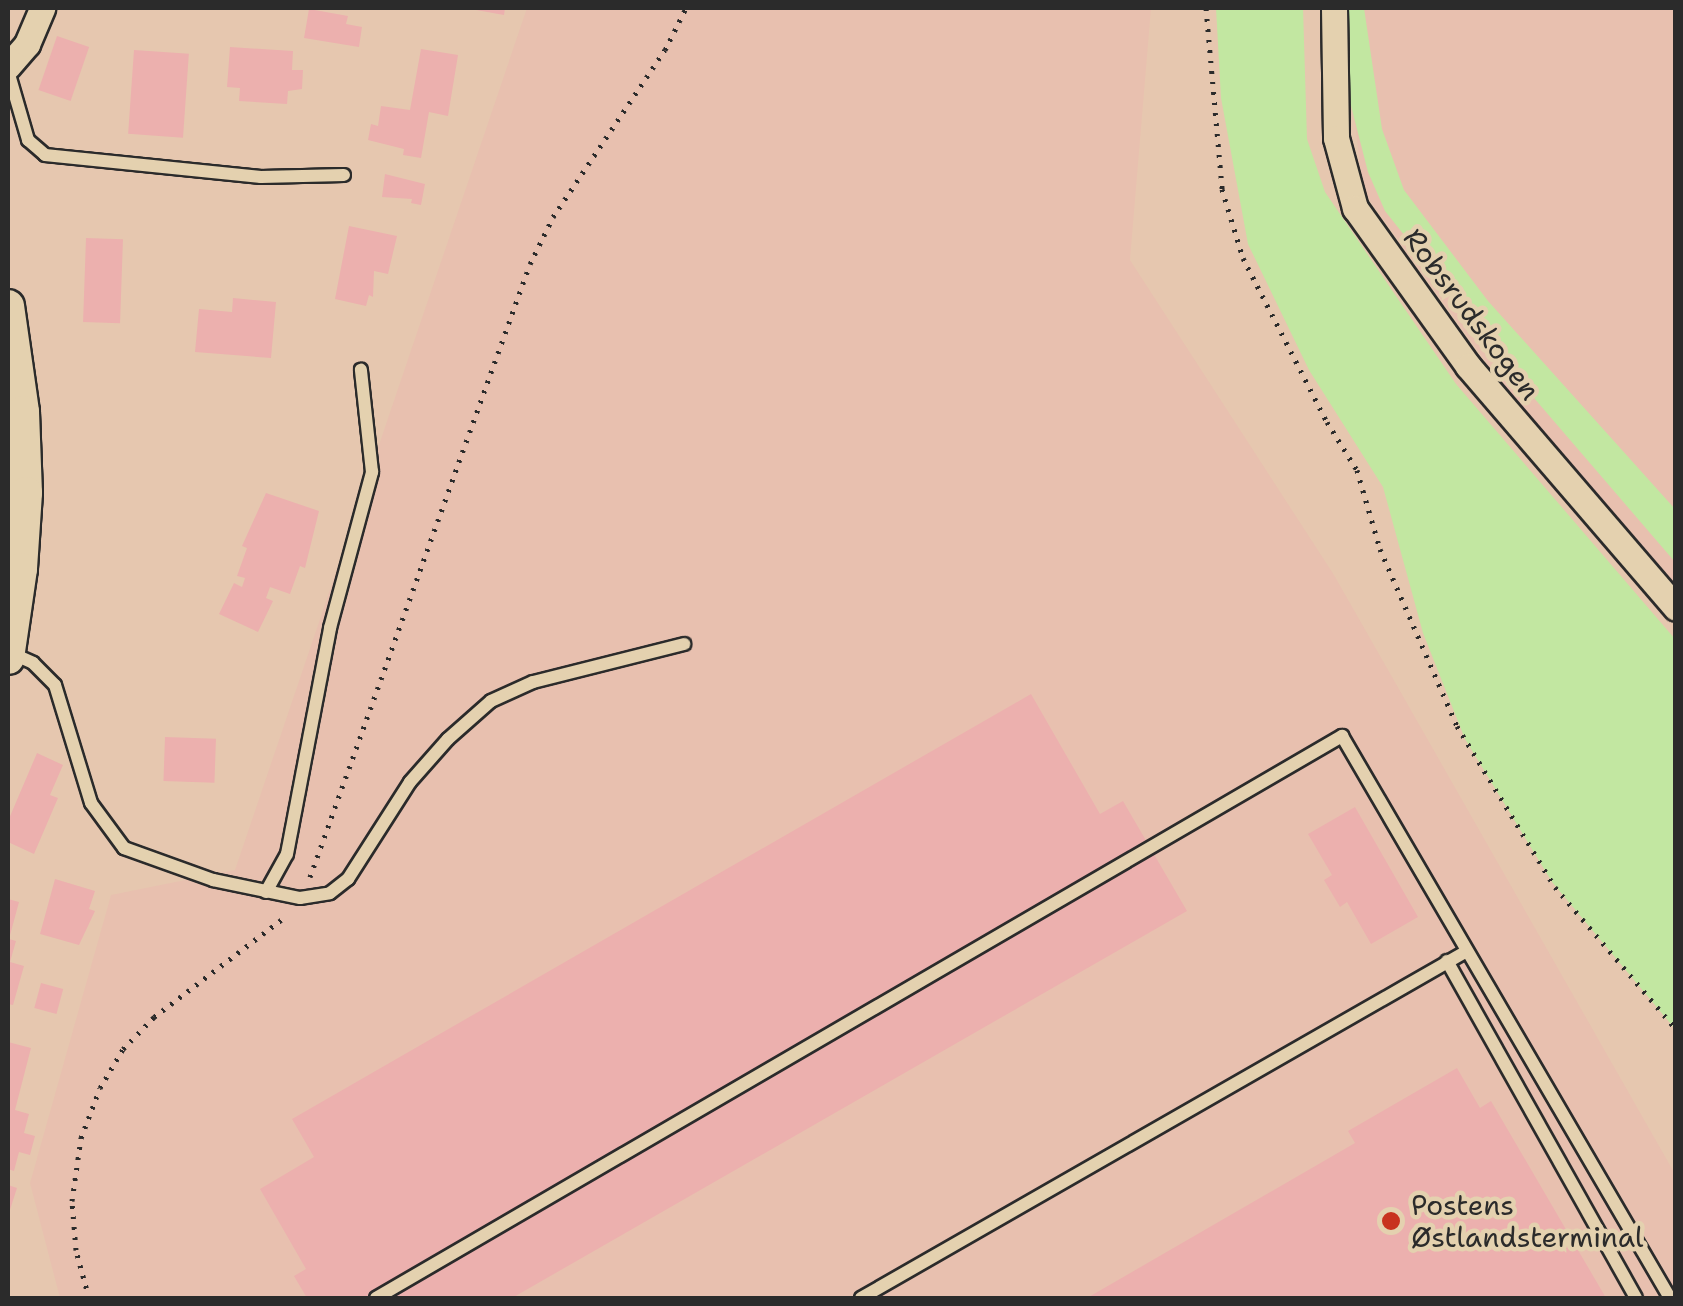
<!DOCTYPE html>
<html>
<head>
<meta charset="utf-8">
<style>
	body { margin:0 }
	#map { position:relative; width:1683px; height:1306px; overflow:hidden; background:#e6c7af; font-family:"Shantell Sans",sans-serif }
	div>[style] { position:absolute }
	.built>* { inset:0; background:#e8c0af }
	.green>* { inset:0; background:#c2e7a1 }
	.building>* { inset:0; background:#ecb0ae; transform-origin:0 0 }
	.path>* { height:5px; margin-top:-2.5px; transform-origin:0; background:repeating-linear-gradient(90deg,#2b2b2b 0 2.5px,transparent 0 10.5px) }
	.roads { filter:drop-shadow(2px 0 #2b2b2b) drop-shadow(-2px 0 #2b2b2b) drop-shadow(0 2px #2b2b2b) drop-shadow(0 -2px #2b2b2b) }
	.service>* { height:12px; margin:-6px; padding:0 6px; transform-origin:6px; border-radius:6px; background:#e4d1af }
	.minor>* { height:25px; margin:-12.5px; padding:0 12.5px; transform-origin:12.5px; border-radius:12.5px; background:#e4d1af }
	.tertiary>* { height:32px; margin:-16px; padding:0 16px; transform-origin:16px; border-radius:16px; background:#e4d1af }
	.dots>* { width:28px; height:28px; translate:-50% -50%; box-sizing:border-box; border:5px solid #e4d1af; border-radius:50% }
	span { translate:-50% -50%; white-space:nowrap; text-align:center; line-height:1.15; -webkit-text-stroke:9px #e4d1af; paint-order:stroke }
	.street-label { font-size:28px; color:#2b2b2b }
	.poi-label { font-size:28px; color:#2b2b2b }
	.left { translate:0 -50%; text-align:left }
	.frame { position:absolute; inset:0; border:10px solid #2b2b2b; pointer-events:none }
</style>
</head>
<body>
<div id="map">
	<div class="built">
		<i style="clip-path:polygon(527px 8px,1151px 8px,1130px 260px,1334px 575px,1675px 1174px,1675px 1298px,60px 1298px,30px 1183px,111px 895px,235px 870px)"></i>
		<i style="clip-path:polygon(1342px 8px,1675px 8px,1675px 585px,1498px 379px,1363px 191px)"></i>
	</div>
	<div class="green">
		<i style="clip-path:polygon(1216px 8px,1303px 8px,1307px 139px,1325px 192px,1456px 384px,1675px 639px,1675px 1029px,1552px 882px,1465px 739px,1423px 633px,1383px 487px,1309px 370px,1248px 244px,1221px 98px)"></i>
		<i style="clip-path:polygon(1349px 8px,1364px 8px,1382px 129px,1404px 190px,1488px 301px,1675px 509px,1675px 562px,1534px 398px,1385px 211px,1368px 172px,1349px 98px)"></i>
	</div>
	<div class="building">
		<i style="clip-path:polygon(465px 8px,505px 8px,504px 15px)"></i>
		<i style="clip-path:polygon(309px 9px,348px 16px,346px 24px,362px 27px,359px 47px,304px 38px)"></i>
		<i style="left:57px;top:36px;width:34px;height:57px;rotate:19deg"></i>
		<i style="clip-path:polygon(230px 47px,293px 51px,292px 70px,303px 70px,302px 89px,288px 91px,287px 104px,239px 101px,240px 88px,227px 87px)"></i>
		<i style="clip-path:polygon(421px 49px,458px 55px,448px 116px,429px 112px,421px 158px,403px 155px,404px 149px,368px 140px,371px 124px,378px 126px,381px 106px,410px 110px)"></i>
		<i style="left:134px;top:50px;width:55px;height:84px;rotate:4deg"></i>
		<i style="clip-path:polygon(385px 174px,425px 184px,421px 205px,411px 203px,412px 199px,382px 197px)"></i>
		<i style="clip-path:polygon(349px 226px,397px 236px,388px 274px,374px 271px,373px 297px,369px 295px,366px 306px,335px 299px)"></i>
		<i style="left:86px;top:238px;width:37px;height:84px;rotate:2deg"></i>
		<i style="clip-path:polygon(233px 298px,276px 302px,271px 358px,195px 352px,199px 309px,232px 312px)"></i>
		<i style="clip-path:polygon(266px 493px,319px 511px,305px 568px,300px 566px,290px 594px,270px 587px,266px 598px,273px 601px,258px 632px,219px 614px,234px 583px,242px 587px,245px 578px,237px 576px,247px 548px,242px 546px)"></i>
		<i style="clip-path:polygon(1031px 694px,1100px 814px,1123px 801px,1187px 911px,512px 1298px,307px 1298px,294px 1276px,306px 1269px,260px 1189px,314px 1157px,292px 1119px)"></i>
		<i style="left:165px;top:737px;width:51px;height:44px;rotate:2deg"></i>
		<i style="clip-path:polygon(37px 753px,63px 765px,50px 795px,58px 798px,34px 854px,8px 842px,8px 821px)"></i>
		<i style="clip-path:polygon(1355px 807px,1418px 917px,1371px 944px,1347px 902px,1340px 907px,1324px 880px,1332px 875px,1308px 834px)"></i>
		<i style="clip-path:polygon(55px 879px,95px 891px,89px 909px,95px 911px,79px 945px,40px 934px)"></i>
		<i style="clip-path:polygon(8px 899px,19px 902px,9px 939px,16px 941px,10px 962px,24px 966px,13px 1005px,8px 1004px)"></i>
		<i style="left:41px;top:983px;width:23px;height:26px;rotate:15deg"></i>
		<i style="clip-path:polygon(8px 1042px,31px 1048px,15px 1110px,29px 1114px,24px 1133px,35px 1136px,30px 1155px,19px 1152px,14px 1171px,8px 1169px)"></i>
		<i style="clip-path:polygon(1457px 1068px,1480px 1108px,1491px 1101px,1606px 1298px,1087px 1298px,1355px 1143px,1348px 1131px)"></i>
		<i style="clip-path:polygon(8px 1185px,17px 1188px,8px 1216px)"></i>
	</div>
	<div class="path">
		<i style="left:1206px;top:8px;width:182px;rotate:84.9deg"></i>
		<i style="left:1222px;top:189px;width:72px;rotate:73.1deg"></i>
		<i style="left:1243px;top:258px;width:184px;rotate:62.9deg"></i>
		<i style="left:1327px;top:422px;width:57px;rotate:58deg"></i>
		<i style="left:1357px;top:470px;width:82px;rotate:73.8deg"></i>
		<i style="left:1380px;top:549px;width:193px;rotate:66.5deg"></i>
		<i style="left:1457px;top:726px;width:188px;rotate:58.7deg"></i>
		<i style="left:1555px;top:887px;width:187px;rotate:49.6deg"></i>
		<i style="left:310px;top:877px;width:651px;rotate:-70.26deg"></i>
		<i style="left:530px;top:264px;width:52px;rotate:-63.9deg"></i>
		<i style="left:553px;top:217px;width:201px;rotate:-56.2deg"></i>
		<i style="left:665px;top:50px;width:47px;rotate:-63.4deg"></i>
		<i style="left:89px;top:1298px;width:50px;rotate:-105.2deg"></i>
		<i style="left:76px;top:1250px;width:49px;rotate:-94.7deg"></i>
		<i style="left:72px;top:1201px;width:64px;rotate:-81.9deg"></i>
		<i style="left:81px;top:1138px;width:53px;rotate:-69.2deg"></i>
		<i style="left:100px;top:1088px;width:45px;rotate:-59.5deg"></i>
		<i style="left:123px;top:1049px;width:45px;rotate:-45.9deg"></i>
		<i style="left:154px;top:1017px;width:166px;rotate:-37.4deg"></i>
	</div>
	<div class="roads">
		<div class="service">
			<i style="left:8px;top:71px;width:72px;rotate:73.8deg"></i>
			<i style="left:28px;top:140px;width:23px;rotate:41deg"></i>
			<i style="left:45px;top:155px;width:217px;rotate:5.8deg"></i>
			<i style="left:261px;top:177px;width:83px;rotate:-1.4deg"></i>
			<i style="left:11px;top:653px;width:24px;rotate:24deg"></i>
			<i style="left:33px;top:663px;width:31px;rotate:45deg"></i>
			<i style="left:55px;top:685px;width:123px;rotate:73deg"></i>
			<i style="left:91px;top:803px;width:56px;rotate:53.7deg"></i>
			<i style="left:124px;top:848px;width:95px;rotate:19.8deg"></i>
			<i style="left:213px;top:880px;width:89px;rotate:11.7deg"></i>
			<i style="left:300px;top:898px;width:30px;rotate:-9deg"></i>
			<i style="left:330px;top:893px;width:23px;rotate:-38deg"></i>
			<i style="left:348px;top:879px;width:115px;rotate:-57.4deg"></i>
			<i style="left:410px;top:782px;width:57px;rotate:-48.5deg"></i>
			<i style="left:448px;top:739px;width:57px;rotate:-41.5deg"></i>
			<i style="left:491px;top:701px;width:46px;rotate:-24.3deg"></i>
			<i style="left:533px;top:682px;width:156px;rotate:-14.1deg"></i>
			<i style="left:266px;top:892px;width:43px;rotate:-61.1deg"></i>
			<i style="left:287px;top:854px;width:230px;rotate:-79.2deg"></i>
			<i style="left:330px;top:628px;width:162px;rotate:-74.9deg"></i>
			<i style="left:372px;top:472px;width:103px;rotate:-96.2deg"></i>
			<i style="left:1447px;top:961px;width:386px;rotate:60.7deg"></i>
			<i style="left:376px;top:1298px;width:1118px;rotate:-30.19deg"></i>
			<i style="left:1342px;top:736px;width:651px;rotate:59.73deg"></i>
			<i style="left:861px;top:1298px;width:698px;rotate:-29.8deg"></i>
		</div>
		<div class="minor">
			<i style="left:1334px;top:8px;width:130px;rotate:89.1deg"></i>
			<i style="left:1336px;top:138px;width:73px;rotate:74.8deg"></i>
			<i style="left:1355px;top:208px;width:194px;rotate:54.4deg"></i>
			<i style="left:1468px;top:366px;width:319px;rotate:49.3deg"></i>
			<i style="left:8px;top:66px;width:29px;rotate:-49deg"></i>
			<i style="left:27px;top:44px;width:39px;rotate:-67deg"></i>
		</div>
		<div class="tertiary">
			<i style="left:8px;top:306px;width:107px;rotate:81.9deg"></i>
			<i style="left:23px;top:412px;width:81px;rotate:87.9deg"></i>
			<i style="left:26px;top:493px;width:76px;rotate:93.8deg"></i>
			<i style="left:21px;top:569px;width:90px;rotate:98.3deg"></i>
		</div>
	</div>
	<div class="dots">
		<i style="left:1391px;top:1221px;background:#c8321e"></i>
	</div>
	<div class="street-label">
		<span style="left:1472px;top:314px;rotate:53deg">Robsrudskogen</span>
	</div>
	<div class="poi-label">
		<span class="left" style="left:1411px;top:1221px">Postens<br>Østlandsterminal</span>
	</div>
	<div class="frame"></div>
</div>
</body>
</html>
